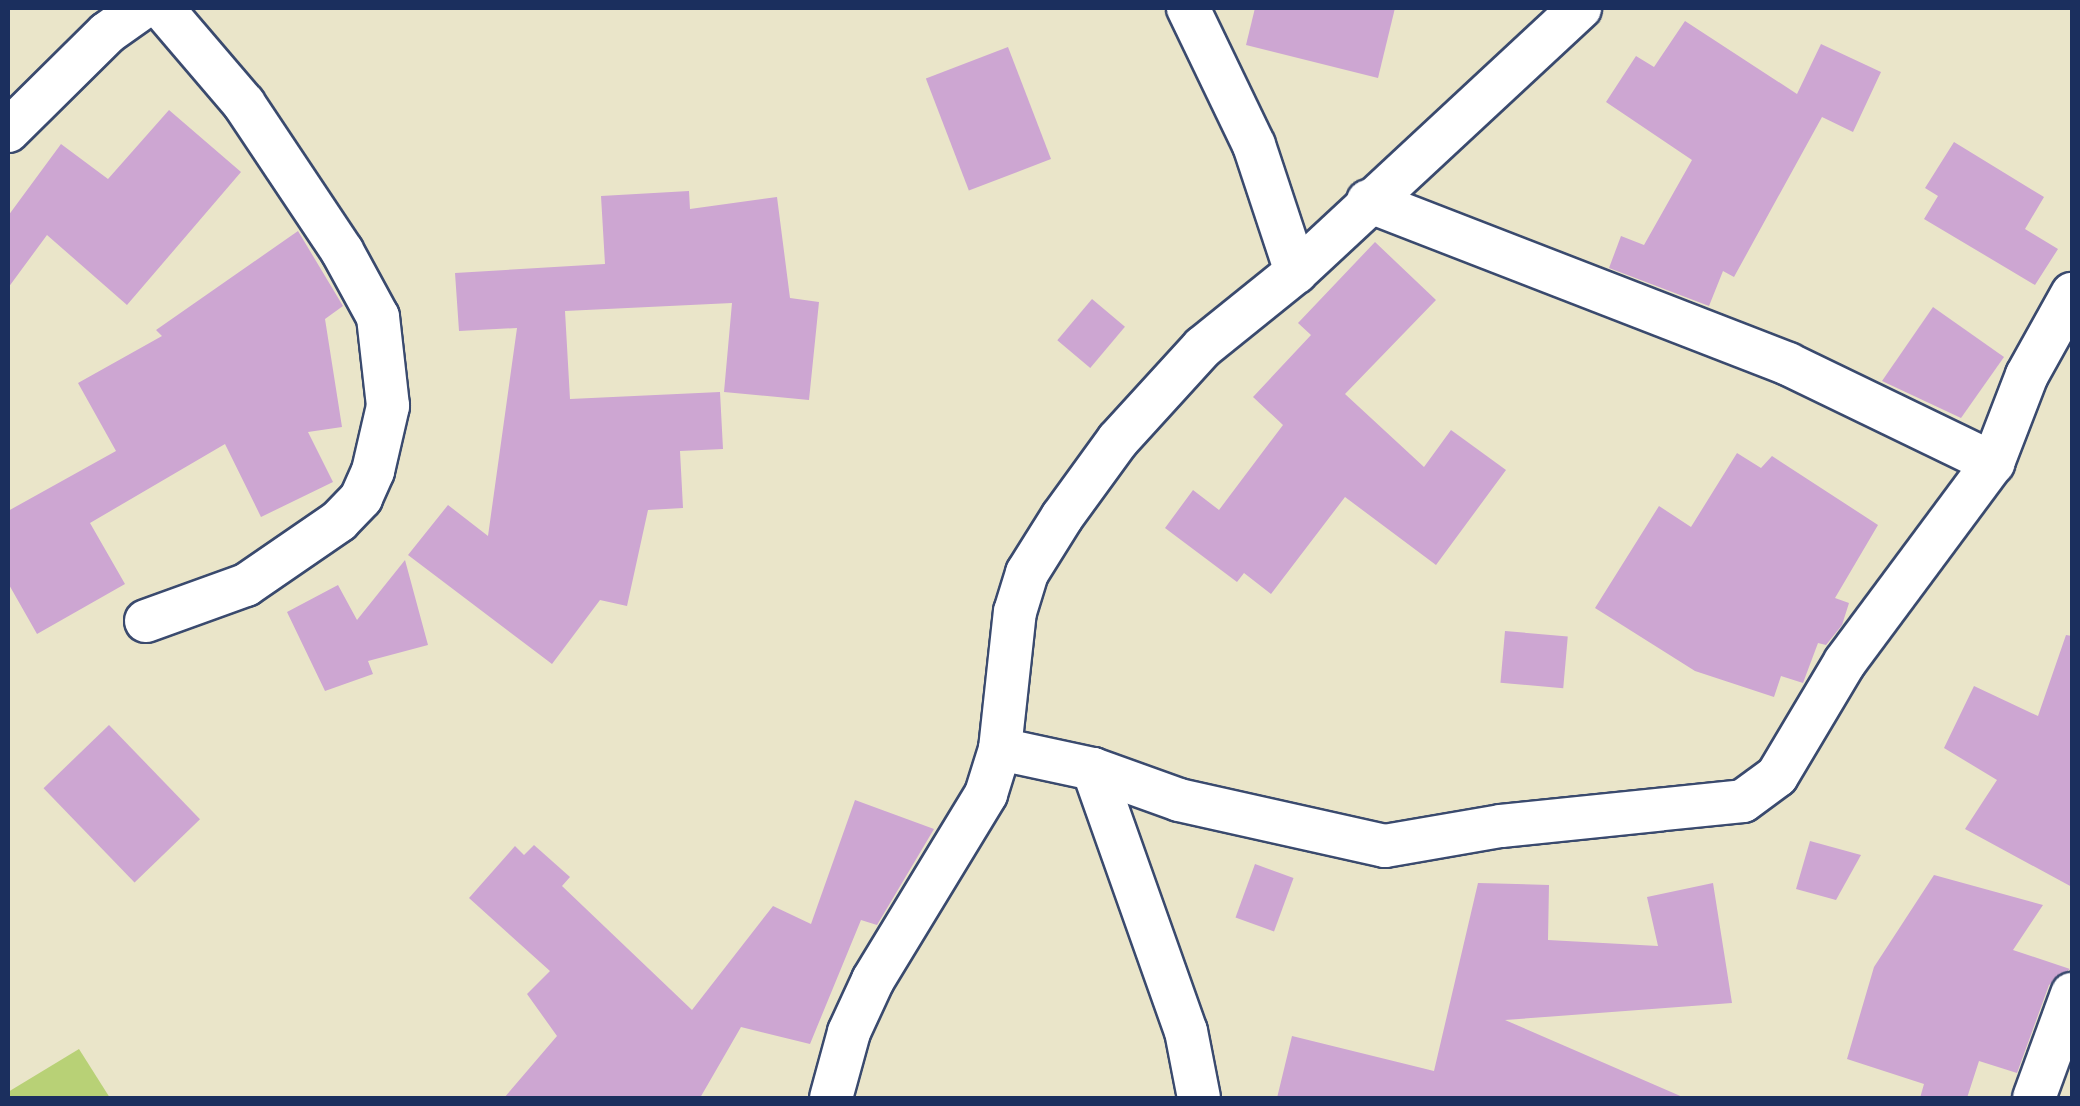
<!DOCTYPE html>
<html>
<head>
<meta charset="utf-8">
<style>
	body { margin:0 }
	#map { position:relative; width:2080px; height:1106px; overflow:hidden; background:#eae5c9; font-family:"Shantell Sans",sans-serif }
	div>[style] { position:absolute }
	.green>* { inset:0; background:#b8d176 }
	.building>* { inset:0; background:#cda6d2; transform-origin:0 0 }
	.roads { filter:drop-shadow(2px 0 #3a4a6e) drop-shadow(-2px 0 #3a4a6e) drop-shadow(0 2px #3a4a6e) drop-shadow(0 -2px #3a4a6e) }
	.street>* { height:42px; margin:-21px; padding:0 21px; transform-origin:21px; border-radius:21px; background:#fff }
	span { translate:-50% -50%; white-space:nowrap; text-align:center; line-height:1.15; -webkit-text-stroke:10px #f6f6f2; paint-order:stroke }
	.frame { position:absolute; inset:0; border:10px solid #1b2f5e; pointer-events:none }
</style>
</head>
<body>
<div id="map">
	<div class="green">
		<i style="clip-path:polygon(79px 1049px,110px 1098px,8px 1098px,8px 1092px)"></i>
	</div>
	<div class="building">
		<i style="clip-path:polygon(1255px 8px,1395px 8px,1378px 78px,1246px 45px)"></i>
		<i style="clip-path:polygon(1685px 21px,1797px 94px,1821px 44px,1881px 72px,1853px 132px,1822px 117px,1734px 277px,1723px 271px,1709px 306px,1609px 268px,1621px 236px,1644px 245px,1692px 160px,1606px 102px,1636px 56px,1654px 67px)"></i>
		<i style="left:1008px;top:47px;width:120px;height:88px;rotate:69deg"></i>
		<i style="clip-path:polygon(169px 110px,241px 172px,127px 305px,47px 235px,8px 288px,8px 216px,61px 144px,108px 179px)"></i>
		<i style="clip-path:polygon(1954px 142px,2044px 197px,2025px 229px,2058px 249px,2035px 285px,1924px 219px,1938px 196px,1925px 188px)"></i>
		<i style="clip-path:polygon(689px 191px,690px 209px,777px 197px,790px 298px,819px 302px,809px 400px,724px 392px,732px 303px,565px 311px,570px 399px,720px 392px,723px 449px,680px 451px,683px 508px,648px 510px,627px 606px,600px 600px,552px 664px,408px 555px,448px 505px,488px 536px,517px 328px,459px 331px,455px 273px,605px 264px,601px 196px)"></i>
		<i style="clip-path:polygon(298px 231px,343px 306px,325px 319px,342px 427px,308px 432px,333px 482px,261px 517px,225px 444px,90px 523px,125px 584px,37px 634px,8px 583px,8px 511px,116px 451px,78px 383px,162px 336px,156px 330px)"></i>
		<i style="clip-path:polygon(1375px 242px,1436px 300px,1345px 394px,1424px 467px,1451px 430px,1506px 470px,1436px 565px,1345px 497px,1271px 594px,1244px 573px,1237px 582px,1165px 528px,1193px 490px,1219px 510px,1283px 425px,1253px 397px,1311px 335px,1298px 323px)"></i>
		<i style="left:1092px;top:299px;width:43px;height:54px;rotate:40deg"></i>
		<i style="clip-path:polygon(1933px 307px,2004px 357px,1961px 418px,1882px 381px)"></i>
		<i style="clip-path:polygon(1737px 453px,1761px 468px,1772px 456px,1878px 525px,1835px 598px,1849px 603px,1842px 625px,1826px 645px,1818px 643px,1803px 683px,1781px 676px,1774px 697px,1695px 671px,1595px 608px,1659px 506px,1691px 527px)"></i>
		<i style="clip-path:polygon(405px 560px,428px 645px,368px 661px,373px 674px,325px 691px,287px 612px,338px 585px,357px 620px)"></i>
		<i style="left:1505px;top:631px;width:63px;height:52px;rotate:5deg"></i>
		<i style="clip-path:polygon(2066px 635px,2072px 636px,2072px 887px,1965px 829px,1997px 780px,1944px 748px,1974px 686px,2038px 716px)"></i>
		<i style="left:109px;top:725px;width:131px;height:91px;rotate:46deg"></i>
		<i style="clip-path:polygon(855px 800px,934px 829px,877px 925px,861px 920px,810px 1044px,741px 1027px,700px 1098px,504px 1098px,557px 1036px,527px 994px,550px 971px,469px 898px,515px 846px,524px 855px,534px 845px,570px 877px,562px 886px,692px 1010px,773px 906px,811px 924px)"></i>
		<i style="clip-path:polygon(1810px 841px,1861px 855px,1836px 900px,1796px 889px)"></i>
		<i style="left:1255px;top:864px;width:41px;height:57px;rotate:20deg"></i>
		<i style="clip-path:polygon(1934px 875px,2043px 905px,2013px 950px,2070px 969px,2049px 985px,2017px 1073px,1979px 1061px,1967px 1098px,1920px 1098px,1924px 1084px,1847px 1059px,1874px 967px)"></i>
		<i style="clip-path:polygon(1478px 883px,1549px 885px,1548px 940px,1658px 946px,1647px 897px,1713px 883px,1732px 1003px,1505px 1020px,1685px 1098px,1277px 1098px,1292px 1036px,1434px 1071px)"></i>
	</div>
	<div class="roads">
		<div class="street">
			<i style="left:1188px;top:8px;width:152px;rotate:64.3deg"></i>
			<i style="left:1254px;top:145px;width:134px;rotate:71.7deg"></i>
			<i style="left:8px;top:131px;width:139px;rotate:-44.7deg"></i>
			<i style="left:107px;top:33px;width:43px;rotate:-35.5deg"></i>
			<i style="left:1368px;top:201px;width:451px;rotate:21.2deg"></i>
			<i style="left:1788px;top:364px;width:228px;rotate:25.8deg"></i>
			<i style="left:146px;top:621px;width:106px;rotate:-19.8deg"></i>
			<i style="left:246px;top:585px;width:113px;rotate:-34.5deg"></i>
			<i style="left:339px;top:521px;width:32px;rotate:-46deg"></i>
			<i style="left:361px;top:498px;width:30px;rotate:-66deg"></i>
			<i style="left:373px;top:471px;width:67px;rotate:-77deg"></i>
			<i style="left:388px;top:406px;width:90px;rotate:-96.4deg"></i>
			<i style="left:378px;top:317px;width:75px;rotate:-118.6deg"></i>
			<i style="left:342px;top:251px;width:177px;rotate:-123.7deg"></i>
			<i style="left:244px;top:104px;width:126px;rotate:-130.5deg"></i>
			<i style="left:1000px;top:749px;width:95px;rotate:12.1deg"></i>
			<i style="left:1093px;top:769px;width:91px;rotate:19.8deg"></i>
			<i style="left:1179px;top:800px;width:211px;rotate:12.6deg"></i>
			<i style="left:1385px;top:846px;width:118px;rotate:-9.8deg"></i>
			<i style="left:1501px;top:826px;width:243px;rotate:-5.9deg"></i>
			<i style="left:1743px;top:801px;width:42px;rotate:-36.3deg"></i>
			<i style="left:1777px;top:776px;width:133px;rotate:-59.2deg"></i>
			<i style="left:1845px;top:662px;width:248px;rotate:-53.4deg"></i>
			<i style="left:1993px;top:463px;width:94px;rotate:-68.9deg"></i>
			<i style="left:2027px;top:375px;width:93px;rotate:-60.9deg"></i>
			<i style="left:1093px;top:769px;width:278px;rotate:70.5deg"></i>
			<i style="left:1186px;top:1031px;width:68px;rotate:79deg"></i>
			<i style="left:831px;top:1098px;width:68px;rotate:-74.7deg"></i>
			<i style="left:849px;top:1032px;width:57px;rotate:-65.2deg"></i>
			<i style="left:873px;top:980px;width:218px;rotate:-58.7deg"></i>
			<i style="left:986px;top:794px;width:47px;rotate:-72.7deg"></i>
			<i style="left:1000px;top:749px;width:138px;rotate:-83.8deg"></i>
			<i style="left:1015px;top:612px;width:41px;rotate:-72.9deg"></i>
			<i style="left:1027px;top:573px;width:66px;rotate:-58deg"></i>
			<i style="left:1062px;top:517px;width:95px;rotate:-54deg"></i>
			<i style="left:1118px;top:440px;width:126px;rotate:-47.6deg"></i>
			<i style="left:1203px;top:347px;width:119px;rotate:-38.9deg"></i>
			<i style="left:1296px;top:272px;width:388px;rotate:-42.9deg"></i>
			<i style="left:2034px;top:1098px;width:111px;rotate:-69.9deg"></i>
		</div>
	</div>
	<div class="frame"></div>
</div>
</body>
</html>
